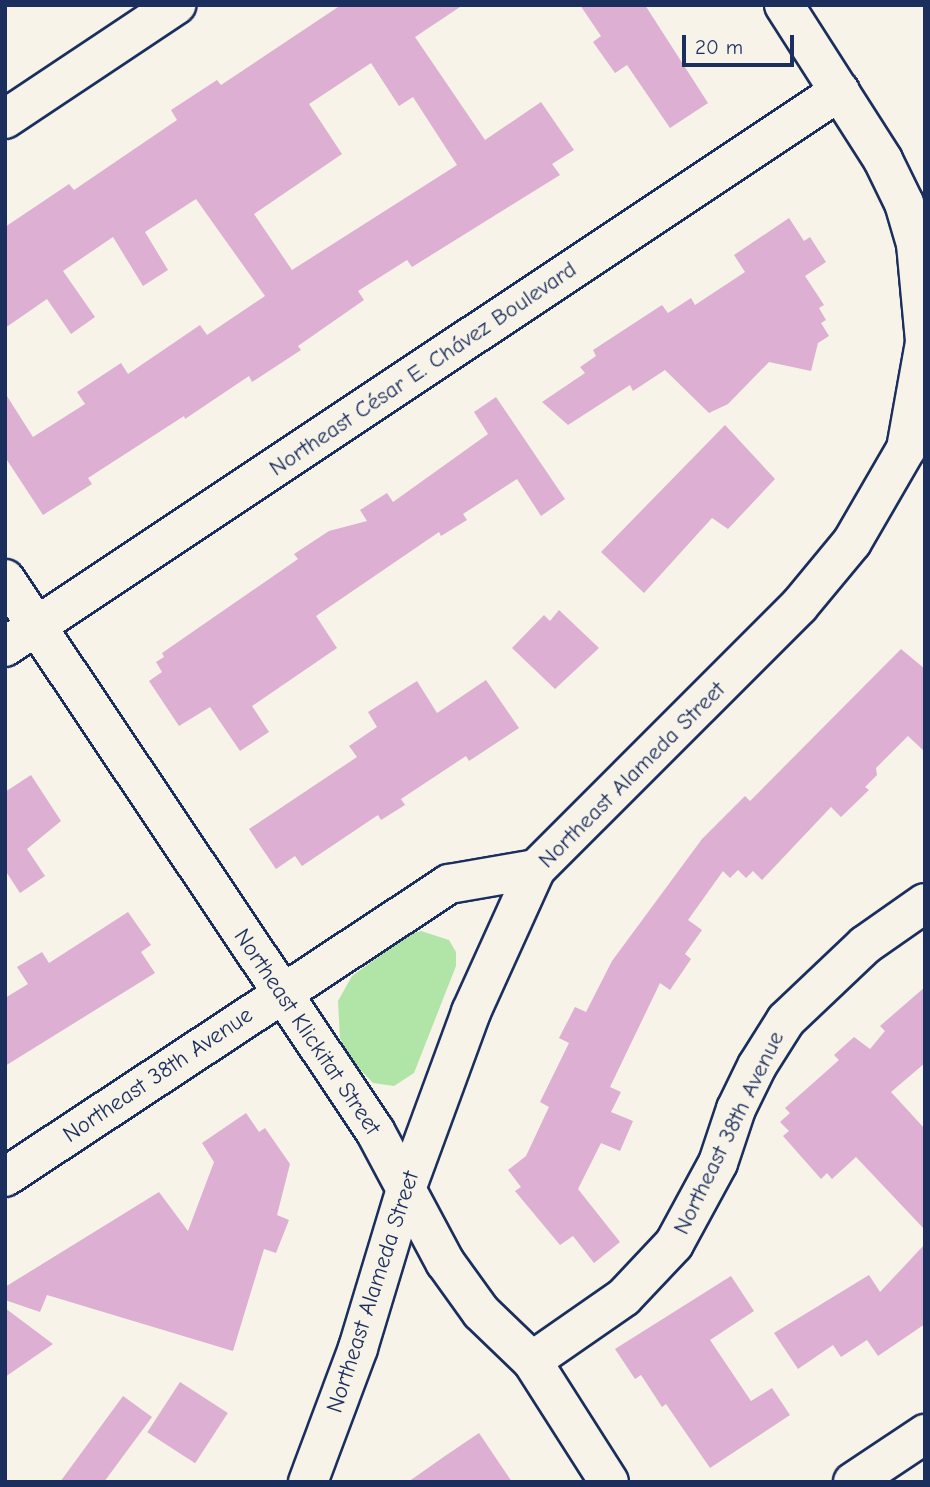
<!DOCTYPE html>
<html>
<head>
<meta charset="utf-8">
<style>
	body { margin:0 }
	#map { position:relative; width:930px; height:1487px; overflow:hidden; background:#f7f3e8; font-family:"Comic Neue",sans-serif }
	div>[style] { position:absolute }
	.green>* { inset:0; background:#b0e5a7 }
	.building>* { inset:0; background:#ddafd2; transform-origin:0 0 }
	.roads { filter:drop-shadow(2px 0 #1b2f5e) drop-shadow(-2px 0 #1b2f5e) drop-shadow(0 2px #1b2f5e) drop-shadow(0 -2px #1b2f5e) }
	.street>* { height:38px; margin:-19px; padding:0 19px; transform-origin:19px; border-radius:19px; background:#f7f3e8 }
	span { translate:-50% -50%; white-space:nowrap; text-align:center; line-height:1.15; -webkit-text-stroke:5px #f7f3e8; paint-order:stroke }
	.street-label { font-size:23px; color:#1b2f5e }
	.frame { position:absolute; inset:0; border:7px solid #1b2f5e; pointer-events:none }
	.scale { position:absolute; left:682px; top:35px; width:112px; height:32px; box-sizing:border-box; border:4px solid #1b2f5e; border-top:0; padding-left:9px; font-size:21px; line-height:24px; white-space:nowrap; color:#1b2f5e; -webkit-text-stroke:5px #f7f3e8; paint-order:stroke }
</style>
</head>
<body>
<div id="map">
	<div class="green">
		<i style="clip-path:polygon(421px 931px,449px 940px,456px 952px,456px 966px,414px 1073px,394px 1086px,373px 1083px,351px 1060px,340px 1038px,338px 1001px,352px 976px,410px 934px)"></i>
	</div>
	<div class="building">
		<i style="clip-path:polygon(evenodd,341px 5px,463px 5px,415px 37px,485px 140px,541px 102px,574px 150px,552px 164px,560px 175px,412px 267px,407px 260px,358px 291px,364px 300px,298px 346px,301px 350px,252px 382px,249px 376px,185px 419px,184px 416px,88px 478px,92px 484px,43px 515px,5px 457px,5px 393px,33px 437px,85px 404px,77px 392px,121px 363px,128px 374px,200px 325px,207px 335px,265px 296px,196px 199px,145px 232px,168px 270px,143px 286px,113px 237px,63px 271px,95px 317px,71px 334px,47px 299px,5px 328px,5px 227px,69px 184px,74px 190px,177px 120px,171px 110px,217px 80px,221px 85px,341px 5px,371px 63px,399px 106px,413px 97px,457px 165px,292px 270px,254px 214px,342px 154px,309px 104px,371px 63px)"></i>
		<i style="clip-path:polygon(580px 5px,645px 5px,708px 103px,670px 128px,627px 65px,615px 73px,593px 42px,601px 36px)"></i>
		<i style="clip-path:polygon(789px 218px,804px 241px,810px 237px,826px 262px,805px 276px,824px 305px,819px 308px,826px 320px,821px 323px,829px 336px,818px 343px,811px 371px,769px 362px,728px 404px,709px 413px,665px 370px,633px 391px,630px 385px,568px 425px,542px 402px,585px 373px,580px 367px,596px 356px,593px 350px,662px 305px,668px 313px,691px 298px,695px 305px,745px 272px,734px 255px)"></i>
		<i style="clip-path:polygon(496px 397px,565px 499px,541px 516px,517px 479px,463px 514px,467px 520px,441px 536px,439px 532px,316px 616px,337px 648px,252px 706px,269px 732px,240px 751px,210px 707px,179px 726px,149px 681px,162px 672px,156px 662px,164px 657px,162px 653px,298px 559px,294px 554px,329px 531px,367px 521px,360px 510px,387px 493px,393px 502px,488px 434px,474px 412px)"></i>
		<i style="clip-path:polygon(725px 425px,775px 479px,728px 529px,712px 518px,644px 593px,601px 552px)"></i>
		<i style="clip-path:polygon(559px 610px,599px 648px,555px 689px,512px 648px,544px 615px,550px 621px)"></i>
		<i style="clip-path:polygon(901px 649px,925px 669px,925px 752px,908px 736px,876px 768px,877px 775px,865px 787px,869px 790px,841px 817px,831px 807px,762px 880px,753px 871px,746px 878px,738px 870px,730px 878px,723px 871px,688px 920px,702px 930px,685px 954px,691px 959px,670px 990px,660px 983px,610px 1087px,621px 1092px,611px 1112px,633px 1121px,620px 1151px,601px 1143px,578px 1189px,620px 1242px,594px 1263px,573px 1236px,560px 1245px,515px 1191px,521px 1187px,508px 1170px,526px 1156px,549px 1107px,540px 1102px,569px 1043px,559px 1038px,575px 1007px,586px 1012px,612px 961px,702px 839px,745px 796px,750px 801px)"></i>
		<i style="clip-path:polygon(486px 680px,519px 728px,469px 761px,466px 756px,401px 799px,405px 805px,381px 820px,378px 815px,302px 866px,295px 856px,276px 869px,249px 829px,357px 757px,349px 746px,377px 727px,368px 712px,417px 681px,437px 713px)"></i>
		<i style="clip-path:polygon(31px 775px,61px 821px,27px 849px,45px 876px,20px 893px,5px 870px,5px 792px)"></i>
		<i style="clip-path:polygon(128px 912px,151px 945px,141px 952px,155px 973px,5px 1066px,5px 998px,28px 984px,17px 967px,42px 952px,49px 963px)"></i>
		<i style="clip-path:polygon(925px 987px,925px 1063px,891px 1092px,925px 1129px,925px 1230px,856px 1157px,832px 1179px,827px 1173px,821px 1179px,783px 1136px,789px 1131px,780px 1122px,790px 1113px,785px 1108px,839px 1060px,834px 1055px,854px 1037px,870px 1049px,885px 1031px,880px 1026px)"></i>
		<i style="clip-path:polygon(246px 1113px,259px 1132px,265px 1128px,290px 1164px,277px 1215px,289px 1220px,276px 1253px,264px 1249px,233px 1351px,47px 1295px,40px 1312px,5px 1300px,5px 1287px,159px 1192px,188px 1231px,214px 1162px,202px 1143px)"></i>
		<i style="clip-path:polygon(925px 1244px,925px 1324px,878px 1356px,867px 1340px,841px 1357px,833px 1345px,798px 1369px,774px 1333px,869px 1275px,880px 1292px)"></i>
		<i style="clip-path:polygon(731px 1276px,754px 1311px,710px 1340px,751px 1401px,772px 1388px,790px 1415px,710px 1468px,666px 1404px,662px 1407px,641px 1375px,635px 1379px,615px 1349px)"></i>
		<i style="clip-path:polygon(5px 1308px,53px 1344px,5px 1377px)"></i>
		<i style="left:180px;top:1382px;width:57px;height:60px;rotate:33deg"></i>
		<i style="clip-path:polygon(123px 1396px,152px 1417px,104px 1482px,60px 1482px)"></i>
		<i style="clip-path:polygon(479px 1433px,512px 1482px,408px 1482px,445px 1456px)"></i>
	</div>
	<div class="roads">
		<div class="street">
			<i style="left:784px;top:5px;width:184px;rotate:57.4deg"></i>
			<i style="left:883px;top:160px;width:48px;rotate:64deg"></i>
			<i style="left:904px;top:203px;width:43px;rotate:73.7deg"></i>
			<i style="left:916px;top:244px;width:97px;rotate:84.7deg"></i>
			<i style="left:5px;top:119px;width:206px;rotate:-33.7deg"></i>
			<i style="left:5px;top:579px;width:665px;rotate:56.17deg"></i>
			<i style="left:375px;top:1131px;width:149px;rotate:61.9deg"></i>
			<i style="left:445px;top:1262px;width:62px;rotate:54.2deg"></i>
			<i style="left:481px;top:1312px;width:71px;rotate:43.9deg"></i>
			<i style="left:532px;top:1361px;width:143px;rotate:57.5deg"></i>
			<i style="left:5px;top:647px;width:1003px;rotate:-33.66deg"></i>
			<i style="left:5px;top:1177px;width:532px;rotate:-33.42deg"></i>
			<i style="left:449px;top:884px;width:88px;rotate:-9.8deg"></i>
			<i style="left:532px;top:1361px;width:112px;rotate:-34.8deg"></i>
			<i style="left:624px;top:1297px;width:73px;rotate:-46.7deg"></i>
			<i style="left:674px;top:1244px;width:92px;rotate:-61.5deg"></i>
			<i style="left:718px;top:1163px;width:57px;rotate:-71.6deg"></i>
			<i style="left:736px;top:1109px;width:48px;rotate:-64deg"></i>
			<i style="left:757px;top:1066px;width:54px;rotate:-57.8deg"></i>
			<i style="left:786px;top:1020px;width:109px;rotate:-43.5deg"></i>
			<i style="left:865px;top:945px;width:73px;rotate:-35deg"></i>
			<i style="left:308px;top:1482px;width:143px;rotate:-69.5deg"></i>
			<i style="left:358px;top:1348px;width:166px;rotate:-73.2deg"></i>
			<i style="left:406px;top:1189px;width:189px;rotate:-69.8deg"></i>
			<i style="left:471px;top:1012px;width:157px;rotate:-65.6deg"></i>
			<i style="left:536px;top:869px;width:372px;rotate:-45deg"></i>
			<i style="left:799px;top:606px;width:83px;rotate:-50.4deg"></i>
			<i style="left:852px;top:542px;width:108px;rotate:-59.9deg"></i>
			<i style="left:906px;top:449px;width:109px;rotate:-79.9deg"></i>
			<i style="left:853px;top:1482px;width:87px;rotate:-33.7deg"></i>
		</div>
	</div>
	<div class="street-label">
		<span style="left:423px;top:369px;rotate:-34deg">Northeast César E. Chávez Boulevard</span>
		<span style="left:632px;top:775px;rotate:-45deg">Northeast Alameda Street</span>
		<span style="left:307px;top:1032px;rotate:56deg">Northeast Klickitat Street</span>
		<span style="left:158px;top:1075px;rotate:-34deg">Northeast 38th Avenue</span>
		<span style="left:729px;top:1133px;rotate:-64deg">Northeast 38th Avenue</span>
		<span style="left:373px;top:1292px;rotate:-72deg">Northeast Alameda Street</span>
	</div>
	<div class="frame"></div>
	<div class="scale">20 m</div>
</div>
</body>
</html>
